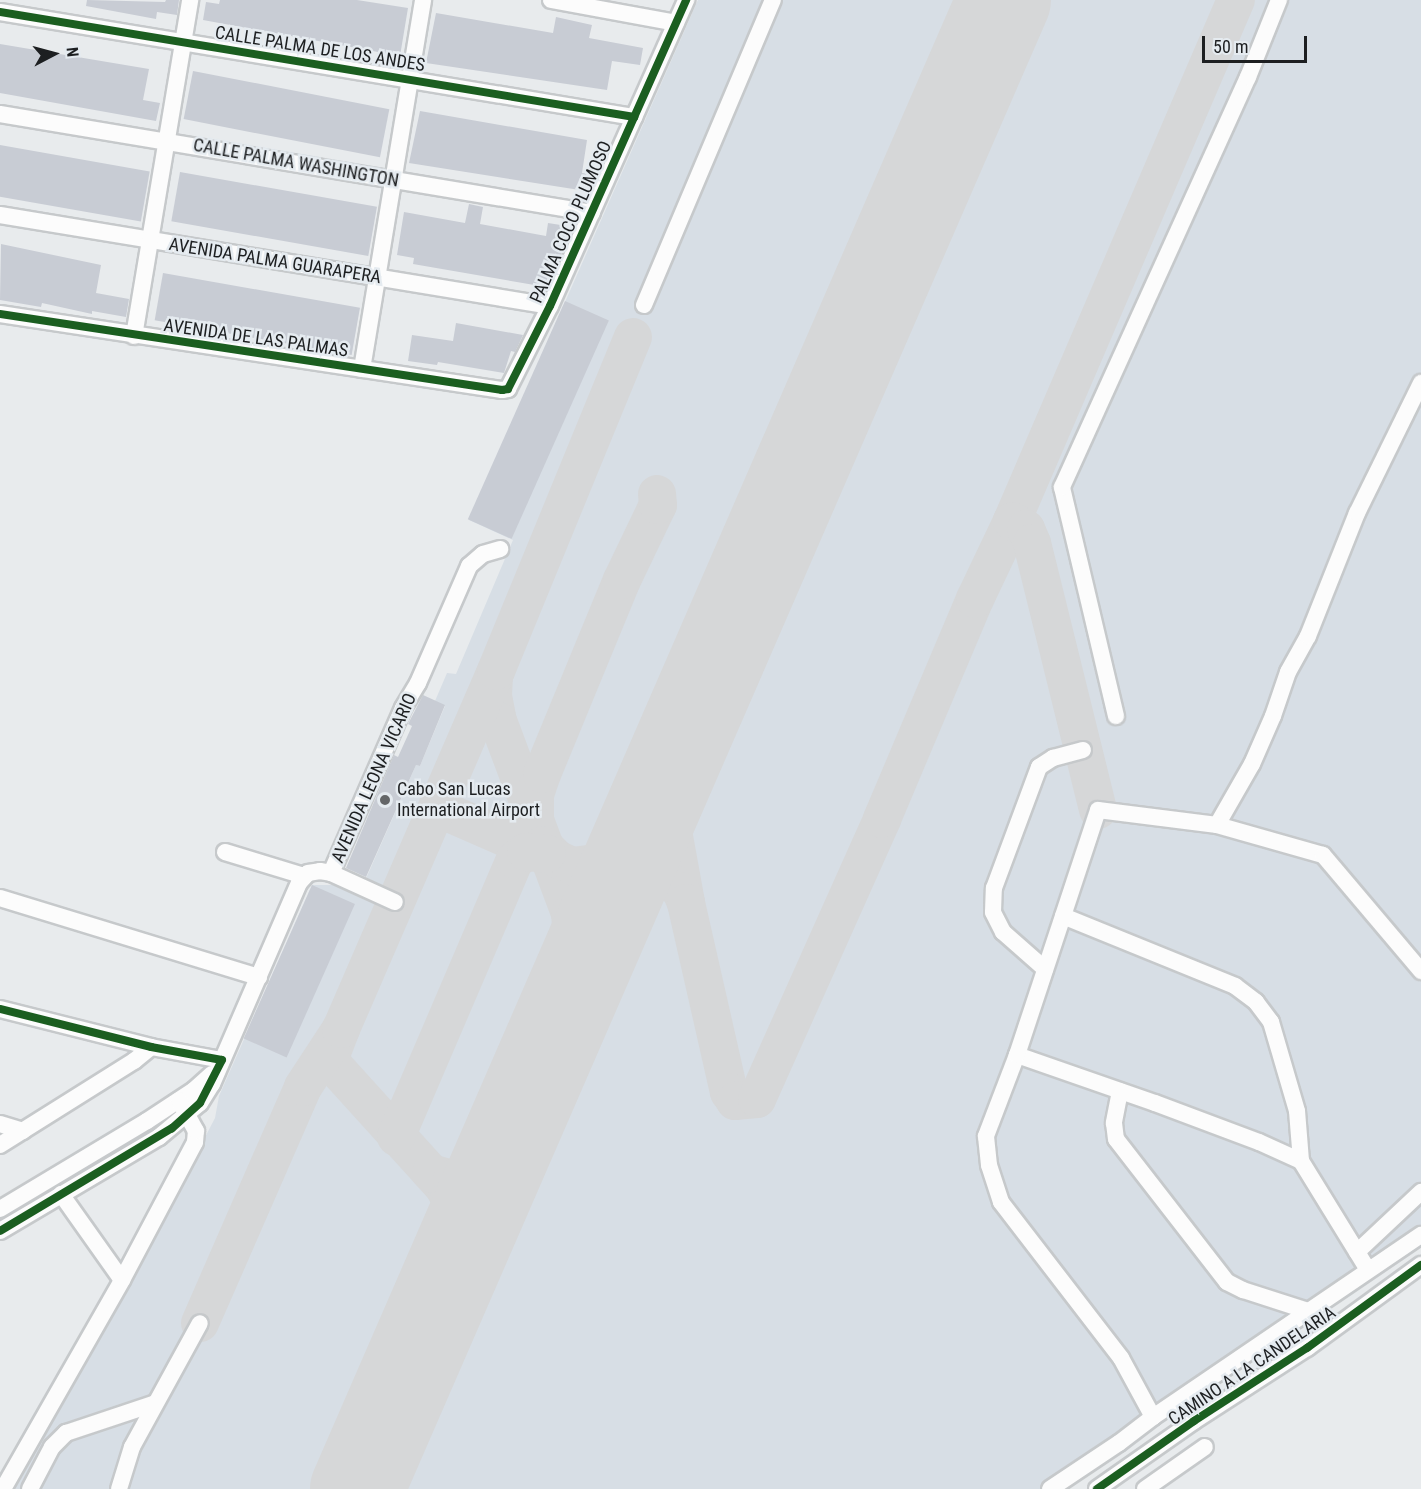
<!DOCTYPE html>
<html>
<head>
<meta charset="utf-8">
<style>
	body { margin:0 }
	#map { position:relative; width:1421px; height:1489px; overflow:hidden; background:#e8ebed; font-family:"Roboto Condensed",sans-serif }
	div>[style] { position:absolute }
	.built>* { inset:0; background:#d7dee5 }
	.taxiway>* { height:38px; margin:-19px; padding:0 19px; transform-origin:19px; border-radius:19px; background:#d6d7d8 }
	.runway>* { height:94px; margin:-47px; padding:0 47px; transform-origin:47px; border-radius:47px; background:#d6d7d8 }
	.building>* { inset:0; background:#c8ccd4; transform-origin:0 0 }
	.roads { filter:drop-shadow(2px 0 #c6c9cb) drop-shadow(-2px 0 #c6c9cb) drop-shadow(0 2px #c6c9cb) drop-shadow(0 -2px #c6c9cb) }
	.minor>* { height:16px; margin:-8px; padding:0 8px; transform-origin:8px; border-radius:8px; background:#fcfcfc }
	.cycleway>* { height:8px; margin:-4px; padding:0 4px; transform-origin:4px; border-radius:4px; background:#1b5e20 }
	.dots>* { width:16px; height:16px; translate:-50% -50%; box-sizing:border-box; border:3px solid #e5ebf0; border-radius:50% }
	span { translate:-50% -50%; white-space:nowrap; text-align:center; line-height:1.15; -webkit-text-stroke:5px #e5ebf0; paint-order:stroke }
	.street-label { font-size:18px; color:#1d1f21 }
	.poi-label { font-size:18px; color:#1d1f21 }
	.left { translate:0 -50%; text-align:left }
	.north { position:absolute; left:24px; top:24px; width:60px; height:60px; -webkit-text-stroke:4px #e5ebf0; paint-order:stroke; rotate:84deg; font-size:16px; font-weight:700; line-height:24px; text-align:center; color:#1d1f21 }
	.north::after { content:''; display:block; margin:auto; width:21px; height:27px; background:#1d1f21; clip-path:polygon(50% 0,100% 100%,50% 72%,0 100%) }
	.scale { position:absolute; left:1202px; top:36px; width:105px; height:27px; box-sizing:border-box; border:3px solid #1d1f21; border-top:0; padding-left:8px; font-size:18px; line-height:21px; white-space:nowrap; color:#1d1f21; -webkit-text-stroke:4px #e5ebf0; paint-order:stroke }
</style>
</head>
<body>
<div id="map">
	<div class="built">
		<i style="clip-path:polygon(698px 0,1421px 0,1421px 1240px,1170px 1416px,1061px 1489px,15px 1489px,119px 1294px,126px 1289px,215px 1118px,219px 1096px,312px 885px,342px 885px,360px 892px,416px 765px,420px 766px,445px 706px,435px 701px,447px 673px,456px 674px,513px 540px,469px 520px)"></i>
	</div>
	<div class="taxiway">
		<i style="left:1012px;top:521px;width:567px;rotate:-66.74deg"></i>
		<i style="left:494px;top:676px;width:20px;rotate:93deg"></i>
		<i style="left:493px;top:696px;width:25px;rotate:79deg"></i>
		<i style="left:498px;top:721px;width:206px;rotate:69.5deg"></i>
		<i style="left:570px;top:914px;width:45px;rotate:84.9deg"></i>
		<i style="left:574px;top:959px;width:50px;rotate:99.3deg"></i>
		<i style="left:675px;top:756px;width:21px;rotate:104deg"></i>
		<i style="left:670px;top:776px;width:33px;rotate:92deg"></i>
		<i style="left:669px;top:809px;width:96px;rotate:79.7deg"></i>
		<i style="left:431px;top:820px;width:11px;rotate:-34deg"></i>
		<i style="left:440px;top:814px;width:9px;rotate:-6deg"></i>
		<i style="left:449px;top:813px;width:97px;rotate:23.7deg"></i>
		<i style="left:535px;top:823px;width:28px;rotate:-90deg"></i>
		<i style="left:535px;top:795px;width:22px;rotate:-72deg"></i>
		<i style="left:542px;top:774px;width:210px;rotate:-67.6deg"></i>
		<i style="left:622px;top:580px;width:83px;rotate:-64.4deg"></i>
		<i style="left:658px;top:505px;width:11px;rotate:-95deg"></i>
		<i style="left:543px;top:845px;width:20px;rotate:45deg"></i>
		<i style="left:557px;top:859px;width:17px;rotate:25deg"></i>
		<i style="left:572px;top:866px;width:31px;rotate:-7deg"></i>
		<i style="left:603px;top:862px;width:19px;rotate:-39deg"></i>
		<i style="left:618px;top:850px;width:19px;rotate:-58deg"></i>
		<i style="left:628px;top:834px;width:120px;rotate:-66.9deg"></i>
		<i style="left:675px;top:724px;width:30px;rotate:-44deg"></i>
		<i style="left:610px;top:905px;width:30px;rotate:-49deg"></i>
		<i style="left:630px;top:882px;width:13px;rotate:-23deg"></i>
		<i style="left:642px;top:877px;width:17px"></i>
		<i style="left:659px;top:877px;width:15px;rotate:23deg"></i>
		<i style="left:673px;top:883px;width:11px;rotate:45deg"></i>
		<i style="left:681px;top:891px;width:13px;rotate:67deg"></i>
		<i style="left:686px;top:903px;width:194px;rotate:77.2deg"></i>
		<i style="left:729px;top:1092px;width:11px;rotate:56deg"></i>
		<i style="left:735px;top:1101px;width:22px;rotate:-5deg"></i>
		<i style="left:757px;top:1099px;width:307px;rotate:-65.9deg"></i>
		<i style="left:882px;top:819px;width:239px;rotate:-67.1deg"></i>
		<i style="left:975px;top:599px;width:86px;rotate:-64.6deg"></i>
		<i style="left:1012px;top:521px;width:16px;rotate:30deg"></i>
		<i style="left:1026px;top:529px;width:15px;rotate:67deg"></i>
		<i style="left:1032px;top:543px;width:275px;rotate:76.1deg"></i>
		<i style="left:341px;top:1029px;width:28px;rotate:111deg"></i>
		<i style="left:331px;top:1055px;width:11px;rotate:75deg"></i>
		<i style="left:334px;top:1066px;width:162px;rotate:47.8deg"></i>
		<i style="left:443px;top:1186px;width:13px;rotate:61deg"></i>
		<i style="left:449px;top:1197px;width:31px;rotate:79deg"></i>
		<i style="left:455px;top:1227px;width:36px;rotate:90deg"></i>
		<i style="left:396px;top:1137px;width:301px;rotate:-66.8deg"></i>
		<i style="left:515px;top:860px;width:14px;rotate:-36deg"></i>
		<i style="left:526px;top:852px;width:21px;rotate:5deg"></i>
		<i style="left:431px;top:1173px;width:22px;rotate:16deg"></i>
		<i style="left:452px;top:1179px;width:22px;rotate:-8deg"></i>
		<i style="left:474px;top:1176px;width:20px;rotate:-33deg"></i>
		<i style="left:491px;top:1165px;width:32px;rotate:-56deg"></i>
		<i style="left:200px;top:1323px;width:257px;rotate:-66.4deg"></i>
		<i style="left:303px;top:1087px;width:69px;rotate:-56.8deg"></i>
		<i style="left:341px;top:1029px;width:390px;rotate:-66.6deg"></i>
		<i style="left:496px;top:671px;width:361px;rotate:-67.7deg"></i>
	</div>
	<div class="runway">
		<i style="left:357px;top:1489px;width:1623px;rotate:-66.51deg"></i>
	</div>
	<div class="building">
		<i style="clip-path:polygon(87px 0,165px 2px,166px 0,179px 0,177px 15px,157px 12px,156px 19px,86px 6px)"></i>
		<i style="clip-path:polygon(220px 0,357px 0,408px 8px,400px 56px,203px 20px,206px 2px,219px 4px)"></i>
		<i style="clip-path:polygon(436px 13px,553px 33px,556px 17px,592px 25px,589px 38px,643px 48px,640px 65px,612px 61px,607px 90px,426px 63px)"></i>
		<i style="clip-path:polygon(0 44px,149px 69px,143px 100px,160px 103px,156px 121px,0 93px)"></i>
		<i style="left:193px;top:71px;width:200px;height:49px;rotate:11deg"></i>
		<i style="clip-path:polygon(420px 111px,587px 140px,582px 173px,589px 174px,586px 191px,409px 163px)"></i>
		<i style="left:0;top:145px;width:152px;height:51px;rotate:10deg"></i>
		<i style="left:180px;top:172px;width:200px;height:50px;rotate:10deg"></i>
		<i style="clip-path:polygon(469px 204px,483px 207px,480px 224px,546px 236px,548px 223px,567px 226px,561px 256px,551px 254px,546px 287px,413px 264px,414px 258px,397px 255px,404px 212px,465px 223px)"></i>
		<i style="clip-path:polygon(1px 244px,101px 265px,96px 293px,129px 299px,126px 317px,92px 311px,92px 314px,42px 303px,41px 307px,0 300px)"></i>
		<i style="left:163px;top:273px;width:200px;height:48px;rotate:10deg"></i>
		<i style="left:565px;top:301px;width:48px;height:239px;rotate:24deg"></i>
		<i style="clip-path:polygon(456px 323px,523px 335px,515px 352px,511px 351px,504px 373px,438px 362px,437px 365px,408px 361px,412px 335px,453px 341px)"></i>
		<i style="clip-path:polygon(423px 695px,445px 705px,420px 766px,416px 765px,366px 877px,346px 868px,394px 755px,398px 757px,412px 726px,408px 724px)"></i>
		<i style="left:312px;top:885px;width:47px;height:168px;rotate:24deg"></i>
	</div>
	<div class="roads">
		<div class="minor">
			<i style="left:551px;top:0;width:127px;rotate:10.4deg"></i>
			<i style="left:0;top:12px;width:643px;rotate:9.4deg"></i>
			<i style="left:0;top:114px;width:600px;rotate:9.49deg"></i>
			<i style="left:0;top:215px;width:557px;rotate:9.39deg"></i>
			<i style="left:644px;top:305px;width:331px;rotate:-67.1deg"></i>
			<i style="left:0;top:314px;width:508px;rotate:8.61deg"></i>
			<i style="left:502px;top:390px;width:6px;rotate:-9deg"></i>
			<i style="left:508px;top:389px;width:93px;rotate:-63.2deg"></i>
			<i style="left:550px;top:306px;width:335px;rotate:-66deg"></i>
			<i style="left:134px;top:336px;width:341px;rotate:-80.5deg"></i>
			<i style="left:362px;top:369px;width:374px;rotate:-80.6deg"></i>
			<i style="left:1116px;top:716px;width:235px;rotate:-103.3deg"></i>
			<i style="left:1062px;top:487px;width:450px;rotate:-65.6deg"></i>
			<i style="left:1248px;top:77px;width:83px;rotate:-68.1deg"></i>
			<i style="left:1217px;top:825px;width:70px;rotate:-60.2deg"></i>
			<i style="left:1252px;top:764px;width:52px;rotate:-66.4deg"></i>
			<i style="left:1273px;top:716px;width:46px;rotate:-71.2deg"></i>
			<i style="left:1288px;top:672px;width:41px;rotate:-60.9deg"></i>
			<i style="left:1308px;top:636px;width:132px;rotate:-68.3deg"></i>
			<i style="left:1357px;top:513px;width:145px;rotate:-63.8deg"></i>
			<i style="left:225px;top:852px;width:83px;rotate:16.9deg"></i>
			<i style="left:331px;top:873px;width:70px;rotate:24.4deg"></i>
			<i style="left:0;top:898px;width:271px;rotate:17deg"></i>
			<i style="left:1063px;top:916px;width:186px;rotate:22.1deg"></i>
			<i style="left:1235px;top:986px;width:26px;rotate:37deg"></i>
			<i style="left:1256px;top:1002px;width:25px;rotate:53deg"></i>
			<i style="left:1271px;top:1022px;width:93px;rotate:73.7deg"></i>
			<i style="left:1297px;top:1111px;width:50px;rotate:85.4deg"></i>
			<i style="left:1045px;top:969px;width:56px;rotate:-138.6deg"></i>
			<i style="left:1003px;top:932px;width:22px;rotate:-117deg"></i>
			<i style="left:993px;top:912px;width:24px;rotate:-88deg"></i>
			<i style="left:994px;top:888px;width:129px;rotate:-69.6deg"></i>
			<i style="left:1039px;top:767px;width:17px;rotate:-33deg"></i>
			<i style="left:1053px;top:758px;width:31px;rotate:-15deg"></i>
			<i style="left:0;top:1009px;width:156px;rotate:14.1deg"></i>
			<i style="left:151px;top:1047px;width:72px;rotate:10.4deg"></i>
			<i style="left:1017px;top:1055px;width:146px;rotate:19.2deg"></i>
			<i style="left:1155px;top:1103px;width:111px;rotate:20.6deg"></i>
			<i style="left:1259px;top:1142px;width:46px;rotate:24.3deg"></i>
			<i style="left:1301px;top:1161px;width:128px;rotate:58.4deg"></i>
			<i style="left:1120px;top:1091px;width:33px;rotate:101deg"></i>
			<i style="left:1114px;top:1123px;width:16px;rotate:83deg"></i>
			<i style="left:1116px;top:1139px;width:181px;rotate:52.2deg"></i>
			<i style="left:1227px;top:1282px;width:18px;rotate:27deg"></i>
			<i style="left:1243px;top:1290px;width:68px;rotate:17.9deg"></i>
			<i style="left:0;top:1124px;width:24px;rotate:17deg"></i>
			<i style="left:0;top:1145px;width:158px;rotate:-32.1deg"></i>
			<i style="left:134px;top:1061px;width:22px;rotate:-39deg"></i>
			<i style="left:61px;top:1194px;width:105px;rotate:54.7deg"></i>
			<i style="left:0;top:1209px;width:171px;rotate:-30.9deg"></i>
			<i style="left:147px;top:1121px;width:56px;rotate:-33.4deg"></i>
			<i style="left:194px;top:1090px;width:24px;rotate:-42deg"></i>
			<i style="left:0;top:1231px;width:185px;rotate:-30.6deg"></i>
			<i style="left:159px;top:1137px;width:53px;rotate:-39.7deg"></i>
			<i style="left:200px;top:1103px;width:22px;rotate:-58deg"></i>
			<i style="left:212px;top:1084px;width:219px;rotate:-66.6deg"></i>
			<i style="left:299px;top:883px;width:13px;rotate:-48deg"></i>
			<i style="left:308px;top:873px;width:12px;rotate:-9deg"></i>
			<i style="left:320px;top:871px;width:11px;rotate:10deg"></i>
			<i style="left:331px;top:873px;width:180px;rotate:-66.4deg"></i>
			<i style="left:403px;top:708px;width:29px;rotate:-59deg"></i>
			<i style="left:418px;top:683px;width:128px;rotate:-66.4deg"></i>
			<i style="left:469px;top:566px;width:18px;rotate:-41deg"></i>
			<i style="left:483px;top:554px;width:18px;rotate:-16deg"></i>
			<i style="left:1357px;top:1252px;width:88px;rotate:-43.2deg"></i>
			<i style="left:1153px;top:1417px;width:324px;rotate:-34.2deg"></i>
			<i style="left:3px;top:1489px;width:241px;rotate:-60.3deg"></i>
			<i style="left:122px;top:1280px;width:156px;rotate:-62.1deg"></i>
			<i style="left:195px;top:1142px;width:11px;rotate:-85deg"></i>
			<i style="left:196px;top:1131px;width:35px;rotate:-119deg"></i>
			<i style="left:30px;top:1489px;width:47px;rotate:-62.4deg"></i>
			<i style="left:52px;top:1447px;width:20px;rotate:-45deg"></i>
			<i style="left:66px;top:1433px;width:92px;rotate:-18.4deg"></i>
			<i style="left:119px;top:1489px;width:44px;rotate:-72.8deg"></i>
			<i style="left:132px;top:1447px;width:141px;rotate:-61.3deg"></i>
			<i style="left:1050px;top:1489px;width:83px;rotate:-33.7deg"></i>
			<i style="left:1119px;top:1443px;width:43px;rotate:-37.4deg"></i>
			<i style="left:1153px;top:1417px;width:67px;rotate:-118.5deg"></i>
			<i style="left:1121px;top:1358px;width:197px;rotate:-127.6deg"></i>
			<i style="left:1001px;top:1202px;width:39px;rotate:-108deg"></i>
			<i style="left:989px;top:1165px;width:29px;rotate:-96deg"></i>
			<i style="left:986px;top:1136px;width:87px;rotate:-69.1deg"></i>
			<i style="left:1017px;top:1055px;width:258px;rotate:-71.7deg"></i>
			<i style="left:1098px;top:810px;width:120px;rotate:7.2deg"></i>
			<i style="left:1217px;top:825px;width:110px;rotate:15.8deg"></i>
			<i style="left:1323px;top:855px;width:152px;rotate:49.8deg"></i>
			<i style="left:1097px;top:1489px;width:118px;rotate:-35deg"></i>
			<i style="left:1194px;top:1421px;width:135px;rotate:-32.9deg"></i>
			<i style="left:1307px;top:1348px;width:141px;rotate:-36.1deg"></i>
			<i style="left:1145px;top:1489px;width:73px;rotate:-35deg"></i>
		</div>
	</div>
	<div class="cycleway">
		<i style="left:0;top:12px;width:643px;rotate:9.4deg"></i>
		<i style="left:0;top:314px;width:508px;rotate:8.61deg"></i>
		<i style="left:502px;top:390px;width:6px;rotate:-9deg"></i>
		<i style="left:508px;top:389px;width:93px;rotate:-63.2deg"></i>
		<i style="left:550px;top:306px;width:335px;rotate:-66deg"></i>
		<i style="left:0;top:1009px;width:156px;rotate:14.1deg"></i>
		<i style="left:151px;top:1047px;width:72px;rotate:10.4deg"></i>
		<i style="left:222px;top:1060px;width:48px;rotate:117.1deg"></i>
		<i style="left:200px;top:1103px;width:38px;rotate:138deg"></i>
		<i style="left:172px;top:1128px;width:200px;rotate:149.1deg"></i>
		<i style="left:1097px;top:1489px;width:118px;rotate:-35deg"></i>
		<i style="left:1194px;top:1421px;width:135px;rotate:-32.9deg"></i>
		<i style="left:1307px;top:1348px;width:141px;rotate:-36.1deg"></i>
	</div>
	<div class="dots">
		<i style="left:385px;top:800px;background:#646668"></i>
	</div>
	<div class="street-label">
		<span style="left:320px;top:49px;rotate:9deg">CALLE PALMA DE LOS ANDES</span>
		<span style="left:296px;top:163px;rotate:10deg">CALLE PALMA WASHINGTON</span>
		<span style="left:571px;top:222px;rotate:-66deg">PALMA COCO PLUMOSO</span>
		<span style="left:275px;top:261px;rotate:9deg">AVENIDA PALMA GUARAPERA</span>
		<span style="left:256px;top:338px;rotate:8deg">AVENIDA DE LAS PALMAS</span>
		<span style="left:374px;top:778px;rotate:-66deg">AVENIDA LEONA VICARIO</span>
		<span style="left:1252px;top:1366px;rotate:-34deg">CAMINO A LA CANDELARIA</span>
	</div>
	<div class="poi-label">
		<span class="left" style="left:397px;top:800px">Cabo San Lucas<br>International Airport</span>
	</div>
	<div class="north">N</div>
	<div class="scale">50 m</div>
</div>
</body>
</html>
